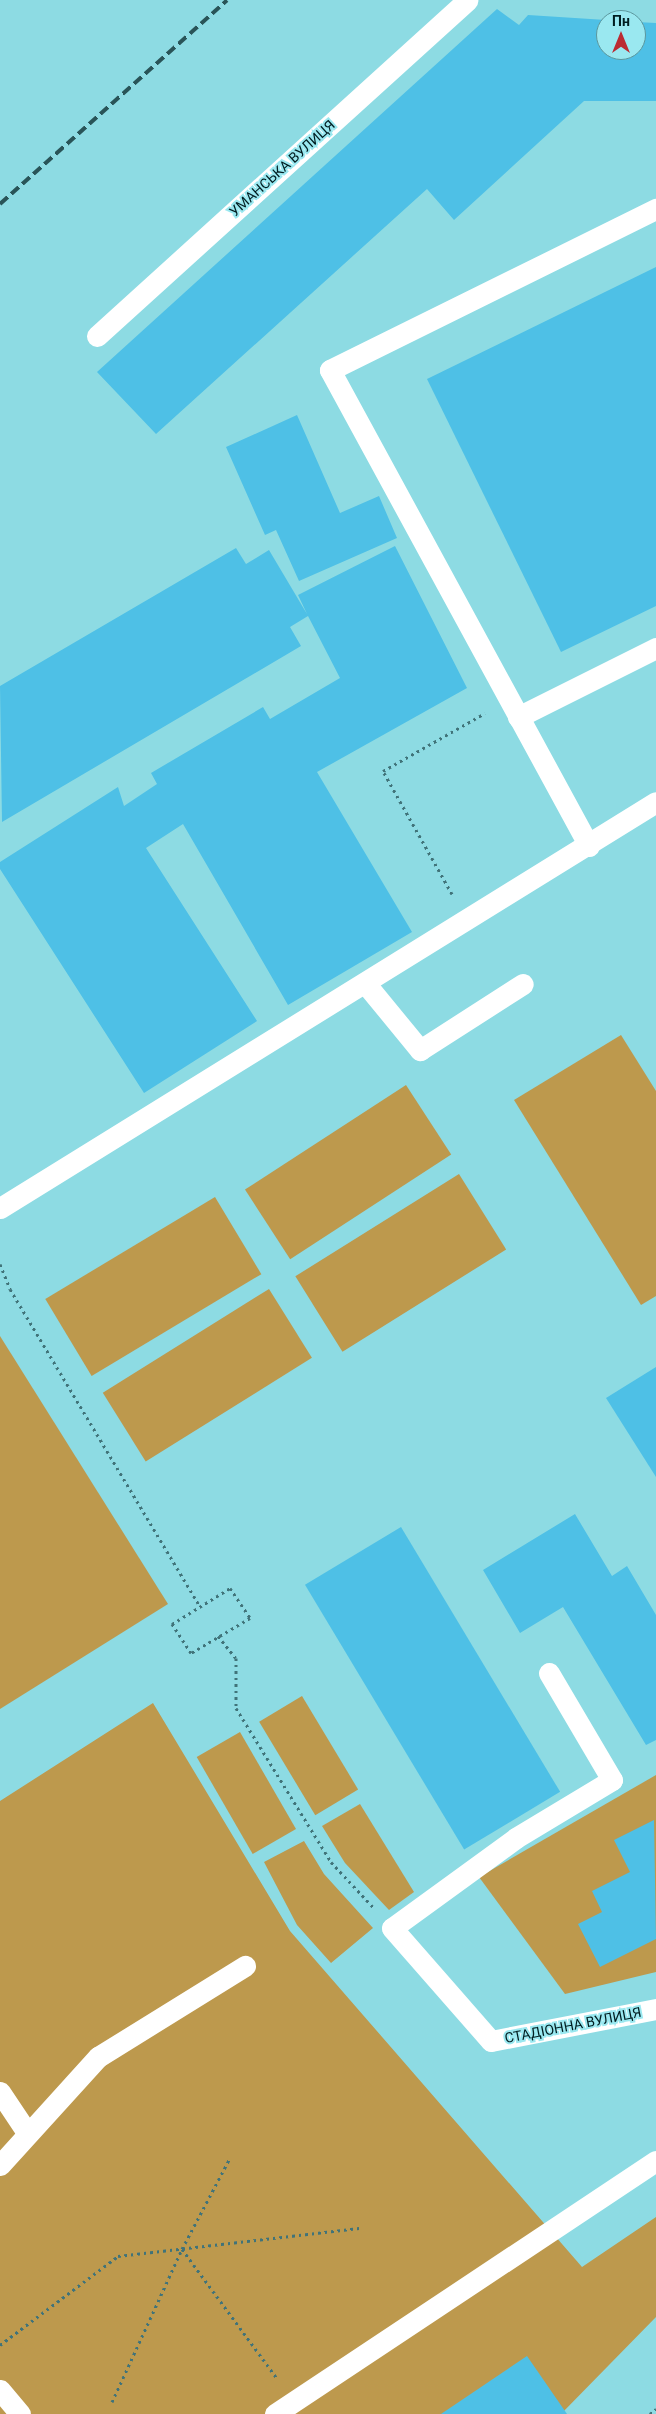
<!DOCTYPE html>
<html>
<head>
<meta charset="utf-8">
<style>
	body { margin:0 }
	#map { position:relative; width:656px; height:2414px; overflow:hidden; background:#8ddbe3; font-family:Roboto,sans-serif }
	div>[style] { position:absolute }
	.green>* { inset:0; background:#bd994d; transform-origin:0 0 }
	.building>* { inset:0; background:#4ec0e6; transform-origin:0 0 }
	.path>* { height:3px; margin-top:-1.5px; transform-origin:0; background:repeating-linear-gradient(90deg,#407379 0 2.5px,transparent 0 6.5px) }
	.lane>* { height:21px; margin:-10.5px; padding:0 10.5px; transform-origin:10.5px; border-radius:10.5px; background:#fff }
	.rail>* { height:4px; margin-top:-2px; transform-origin:0; background:repeating-linear-gradient(90deg,#295458 0 10px,transparent 0 15px) }
	span { translate:-50% -50%; white-space:nowrap; text-align:center; line-height:1.15; -webkit-text-stroke:4px #9ae8f0; paint-order:stroke }
	.street-label { font-size:14px; color:#001d20 }
	.north { position:absolute; left:596px; top:10px; width:50px; height:50px; box-sizing:border-box; background:#9ae8f0; border:1px solid #5c979d; border-radius:50%; rotate:0deg; font-size:14px; font-weight:700; line-height:20px; text-align:center; color:#001d20 }
	.north::after { content:''; display:block; margin:auto; width:18px; height:22px; background:#bb2b32; clip-path:polygon(50% 0,100% 100%,50% 72%,0 100%) }
</style>
</head>
<body>
<div id="map">
	<div class="green">
		<i style="clip-path:polygon(621px 1035px,656px 1091px,656px 1296px,641px 1305px,514px 1100px)"></i>
		<i style="left:406px;top:1085px;width:83px;height:192px;rotate:57deg"></i>
		<i style="left:459px;top:1174px;width:89px;height:193px;rotate:58deg"></i>
		<i style="left:215px;top:1197px;width:90px;height:198px;rotate:59deg"></i>
		<i style="left:269px;top:1289px;width:81px;height:196px;rotate:58deg"></i>
		<i style="clip-path:polygon(0 1336px,168px 1604px,0 1709px)"></i>
		<i style="left:302px;top:1696px;width:109px;height:50px;rotate:59deg"></i>
		<i style="clip-path:polygon(153px 1703px,290px 1931px,582px 2267px,656px 2217px,656px 2317px,561px 2414px,0 2414px,0 1801px)"></i>
		<i style="left:240px;top:1732px;width:112px;height:50px;rotate:60deg"></i>
		<i style="clip-path:polygon(656px 1775px,656px 1972px,565px 1994px,479px 1877px)"></i>
		<i style="clip-path:polygon(360px 1804px,414px 1892px,389px 1910px,345px 1863px,322px 1826px)"></i>
		<i style="clip-path:polygon(304px 1841px,324px 1874px,373px 1928px,331px 1963px,297px 1925px,264px 1862px)"></i>
	</div>
	<div class="building">
		<i style="clip-path:polygon(497px 9px,519px 25px,528px 15px,606px 20px,606px 50px,636px 50px,636px 22px,656px 23px,656px 101px,584px 101px,454px 220px,427px 189px,156px 434px,97px 372px)"></i>
		<i style="clip-path:polygon(656px 267px,656px 606px,561px 652px,427px 379px)"></i>
		<i style="clip-path:polygon(297px 415px,340px 513px,379px 496px,397px 538px,299px 581px,276px 530px,265px 535px,226px 447px)"></i>
		<i style="clip-path:polygon(395px 546px,467px 688px,317px 772px,412px 932px,288px 1005px,183px 824px,146px 848px,257px 1021px,144px 1093px,0 869px,0 862px,118px 787px,124px 806px,157px 784px,151px 773px,263px 707px,270px 719px,340px 678px,308px 616px,290px 627px,301px 646px,2px 822px,0 686px,236px 548px,246px 564px,269px 550px,307px 614px,298px 595px)"></i>
		<i style="clip-path:polygon(656px 1367px,656px 1477px,606px 1398px)"></i>
		<i style="clip-path:polygon(575px 1514px,612px 1576px,627px 1566px,656px 1615px,656px 1740px,646px 1745px,563px 1607px,520px 1633px,483px 1570px)"></i>
		<i style="left:401px;top:1527px;width:309px;height:112px;rotate:59deg"></i>
		<i style="clip-path:polygon(654px 1820px,656px 1939px,600px 1967px,578px 1924px,602px 1912px,592px 1891px,630px 1872px,614px 1840px)"></i>
		<i style="clip-path:polygon(527px 2356px,567px 2414px,441px 2414px)"></i>
	</div>
	<div class="path">
		<i style="left:452px;top:894px;width:141px;rotate:-119.3deg"></i>
		<i style="left:383px;top:771px;width:117px;rotate:-29.6deg"></i>
		<i style="left:0;top:1264px;width:27px;rotate:68deg"></i>
		<i style="left:10px;top:1289px;width:370px;rotate:59.1deg"></i>
		<i style="left:230px;top:1588px;width:36px;rotate:56deg"></i>
		<i style="left:250px;top:1618px;width:69px;rotate:149.3deg"></i>
		<i style="left:191px;top:1653px;width:35px;rotate:-123deg"></i>
		<i style="left:172px;top:1624px;width:68px;rotate:-31.8deg"></i>
		<i style="left:218px;top:1636px;width:28px;rotate:51deg"></i>
		<i style="left:236px;top:1658px;width:50px;rotate:90deg"></i>
		<i style="left:236px;top:1708px;width:181px;rotate:58.3deg"></i>
		<i style="left:331px;top:1862px;width:62px;rotate:47deg"></i>
		<i style="left:182px;top:2249px;width:159px;rotate:53.7deg"></i>
		<i style="left:0;top:2345px;width:148px;rotate:-37deg"></i>
		<i style="left:118px;top:2256px;width:245px;rotate:-6.6deg"></i>
		<i style="left:112px;top:2402px;width:168px;rotate:-65.4deg"></i>
		<i style="left:182px;top:2249px;width:103px;rotate:-62.2deg"></i>
		<i style="left:650px;top:2414px;width:8px;rotate:-40deg"></i>
	</div>
	<div class="lane">
		<i style="left:97px;top:336px;width:500px;rotate:-42.2deg"></i>
		<i style="left:518px;top:717px;width:154px;rotate:-26.6deg"></i>
		<i style="left:589px;top:846px;width:542px;rotate:-118.55deg"></i>
		<i style="left:330px;top:370px;width:364px;rotate:-26.3deg"></i>
		<i style="left:365px;top:983px;width:87px;rotate:50.6deg"></i>
		<i style="left:420px;top:1050px;width:122px;rotate:-32.7deg"></i>
		<i style="left:0;top:1208px;width:771px;rotate:-31.75deg"></i>
		<i style="left:549px;top:1673px;width:124px;rotate:59.5deg"></i>
		<i style="left:612px;top:1780px;width:112px;rotate:148.9deg"></i>
		<i style="left:516px;top:1838px;width:153px;rotate:144deg"></i>
		<i style="left:392px;top:1928px;width:150px;rotate:48.8deg"></i>
		<i style="left:491px;top:2041px;width:168px;rotate:-11deg"></i>
		<i style="left:0;top:2092px;width:50px;rotate:56.3deg"></i>
		<i style="left:0;top:2165px;width:146px;rotate:-47.8deg"></i>
		<i style="left:98px;top:2057px;width:173px;rotate:-31.8deg"></i>
		<i style="left:0;top:2390px;width:31px;rotate:50deg"></i>
		<i style="left:275px;top:2414px;width:457px;rotate:-33.6deg"></i>
	</div>
	<div class="rail">
		<i style="left:0;top:204px;width:305px;rotate:-41.9deg"></i>
	</div>
	<div class="street-label">
		<span style="left:282px;top:168px;rotate:-42deg">УМАНСЬКА ВУЛИЦЯ</span>
		<span style="left:573px;top:2025px;rotate:-11deg">СТАДІОННА ВУЛИЦЯ</span>
	</div>
	<div class="north">Пн</div>
</div>
</body>
</html>
